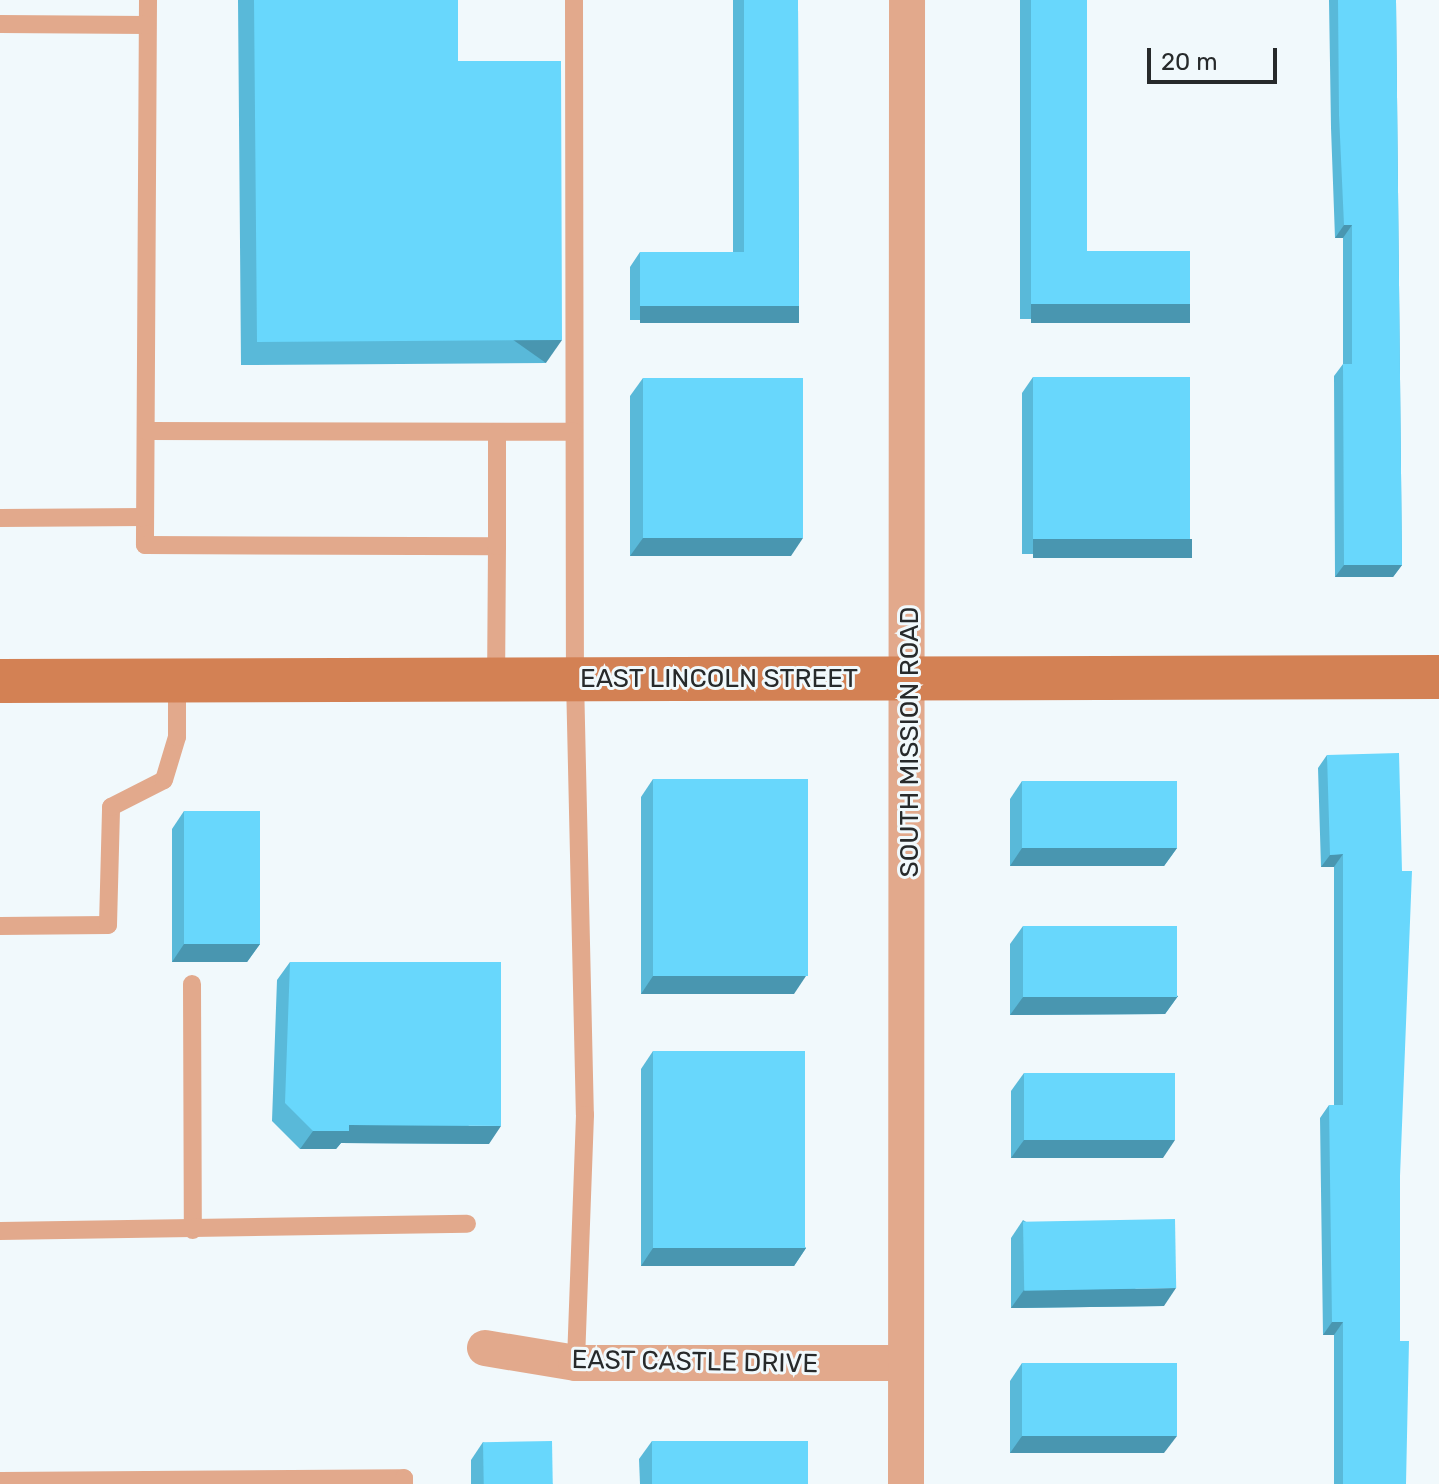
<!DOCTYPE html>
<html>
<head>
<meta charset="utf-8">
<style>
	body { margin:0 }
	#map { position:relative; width:1439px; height:1484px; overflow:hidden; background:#f1f9fc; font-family:Rubik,sans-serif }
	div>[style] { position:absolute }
	.lane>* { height:18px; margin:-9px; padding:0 9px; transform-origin:9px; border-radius:9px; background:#e2a98c }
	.street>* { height:36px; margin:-18px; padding:0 18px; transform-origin:18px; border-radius:18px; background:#e2a98c }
	.secondary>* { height:44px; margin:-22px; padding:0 22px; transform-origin:22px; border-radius:22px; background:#d38154 }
	.wall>* { inset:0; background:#59b9d9 }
	.shaded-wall>* { inset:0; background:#4996b0; transform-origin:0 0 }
	.building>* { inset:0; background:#68d7fc; transform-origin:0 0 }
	span { translate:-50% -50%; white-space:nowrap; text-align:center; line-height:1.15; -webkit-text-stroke:6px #f1f9fc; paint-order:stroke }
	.street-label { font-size:26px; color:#272a2b }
	.scale { position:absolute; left:1147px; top:48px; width:130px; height:36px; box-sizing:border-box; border:4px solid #272a2b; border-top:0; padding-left:10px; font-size:24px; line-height:28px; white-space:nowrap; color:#272a2b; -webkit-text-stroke:6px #f1f9fc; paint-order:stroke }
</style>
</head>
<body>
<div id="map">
	<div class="lane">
		<i style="left:148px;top:0;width:545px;rotate:90.32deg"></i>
		<i style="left:145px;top:545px;width:352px;rotate:0.2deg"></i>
		<i style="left:497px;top:546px;width:133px;rotate:90.4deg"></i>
		<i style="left:574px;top:0;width:679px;rotate:89.92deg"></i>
		<i style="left:575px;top:679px;width:436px;rotate:88.7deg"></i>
		<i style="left:585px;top:1115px;width:248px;rotate:92.1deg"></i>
		<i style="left:0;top:24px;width:147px;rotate:0.4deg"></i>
		<i style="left:146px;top:431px;width:428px;rotate:0.1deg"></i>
		<i style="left:0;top:518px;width:145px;rotate:-0.4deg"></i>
		<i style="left:497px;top:546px;width:114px;rotate:-90deg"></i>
		<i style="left:0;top:926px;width:108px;rotate:-0.5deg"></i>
		<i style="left:108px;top:925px;width:118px;rotate:-88.5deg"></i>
		<i style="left:111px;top:807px;width:59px;rotate:-27deg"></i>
		<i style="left:164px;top:780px;width:45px;rotate:-73.2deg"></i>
		<i style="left:177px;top:737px;width:57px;rotate:-90deg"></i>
		<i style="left:192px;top:984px;width:246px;rotate:89.8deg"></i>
		<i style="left:0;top:1231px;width:467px;rotate:-0.9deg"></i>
		<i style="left:0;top:1481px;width:404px;rotate:-0.4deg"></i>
		<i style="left:404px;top:1478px;width:6px;rotate:90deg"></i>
	</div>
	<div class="street">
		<i style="left:485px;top:1348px;width:92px;rotate:9.4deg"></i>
		<i style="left:576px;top:1363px;width:330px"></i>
		<i style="left:906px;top:1484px;width:1484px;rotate:-89.96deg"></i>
	</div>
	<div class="secondary">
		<i style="left:0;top:681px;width:1439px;rotate:-0.16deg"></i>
	</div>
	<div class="wall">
		<i style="clip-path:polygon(238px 0,458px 0,458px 61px,546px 363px,241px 365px)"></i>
		<i style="clip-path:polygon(733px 0,798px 0,799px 306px,789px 320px,630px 320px,630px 267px,640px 252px,733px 252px)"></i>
		<i style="clip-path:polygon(1020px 0,1087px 0,1087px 251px,1190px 304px,1179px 319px,1020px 319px)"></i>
		<i style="clip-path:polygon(1329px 0,1396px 0,1402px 565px,1393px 577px,1335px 577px,1334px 376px,1343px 364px,1343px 238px,1335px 238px,1331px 128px)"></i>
		<i style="clip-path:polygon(1033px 377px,1181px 554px,1022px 554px,1022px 393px)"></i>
		<i style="clip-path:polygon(643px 378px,791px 556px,630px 556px,630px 396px)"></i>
		<i style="clip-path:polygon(1327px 755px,1400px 1176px,1400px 1341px,1406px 1484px,1334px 1484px,1334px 1335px,1323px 1335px,1320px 1118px,1329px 1105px,1334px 1105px,1334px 867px,1321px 867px,1318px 768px)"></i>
		<i style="clip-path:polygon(653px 779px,794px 994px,641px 994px,641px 797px)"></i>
		<i style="clip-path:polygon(1022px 781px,1177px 848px,1164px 866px,1010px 866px,1010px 799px)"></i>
		<i style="clip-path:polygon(184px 811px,260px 944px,247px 962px,172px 962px,172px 829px)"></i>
		<i style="clip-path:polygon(1023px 926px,1178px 996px,1165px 1014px,1010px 1015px,1010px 944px)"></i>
		<i style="clip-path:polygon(290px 962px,489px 1144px,341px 1143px,336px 1149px,300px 1149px,272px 1121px,277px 980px)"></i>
		<i style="clip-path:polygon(653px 1051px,806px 1248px,794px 1266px,641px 1266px,641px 1069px)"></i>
		<i style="clip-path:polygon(1024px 1073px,1163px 1158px,1011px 1158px,1011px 1091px)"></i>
		<i style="clip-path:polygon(1023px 1220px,1164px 1306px,1011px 1308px,1011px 1238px)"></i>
		<i style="clip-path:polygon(1022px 1363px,1164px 1453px,1010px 1453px,1010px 1381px)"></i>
		<i style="clip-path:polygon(652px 1441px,808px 1484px,640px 1484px,639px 1459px)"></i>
		<i style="clip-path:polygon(483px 1442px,553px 1484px,471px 1484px,471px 1460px)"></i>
	</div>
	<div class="shaded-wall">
		<i style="clip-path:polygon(1344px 225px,1352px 225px,1343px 238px,1335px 238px)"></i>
		<i style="left:1031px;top:304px;width:159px;height:19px"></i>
		<i style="left:640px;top:306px;width:159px;height:17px"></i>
		<i style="left:562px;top:340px;width:28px;height:305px;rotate:125deg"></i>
		<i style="clip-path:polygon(643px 538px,803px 538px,791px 556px,630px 556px)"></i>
		<i style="left:1033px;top:539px;width:159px;height:19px"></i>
		<i style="clip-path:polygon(1344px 565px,1402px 565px,1393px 577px,1335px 577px)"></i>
		<i style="clip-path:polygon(1022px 848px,1177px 848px,1164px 866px,1010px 866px)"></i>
		<i style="clip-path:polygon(1343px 854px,1334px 867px,1321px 867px,1330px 855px)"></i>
		<i style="clip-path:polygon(184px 944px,260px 944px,247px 962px,172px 962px)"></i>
		<i style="clip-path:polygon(653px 976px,806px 976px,794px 994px,641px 994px)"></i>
		<i style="clip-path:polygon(1178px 996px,1165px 1014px,1010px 1015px,1023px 997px)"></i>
		<i style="clip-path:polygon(349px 1125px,501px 1126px,489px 1144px,341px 1143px,336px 1149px,300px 1149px,313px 1131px)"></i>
		<i style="clip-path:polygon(1024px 1140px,1175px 1140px,1163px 1158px,1011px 1158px)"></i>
		<i style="clip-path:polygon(653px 1248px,806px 1248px,794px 1266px,641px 1266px)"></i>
		<i style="clip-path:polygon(1176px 1288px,1164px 1306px,1011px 1308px,1024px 1290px)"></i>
		<i style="clip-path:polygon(1332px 1322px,1343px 1322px,1334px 1335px,1323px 1335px)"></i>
		<i style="clip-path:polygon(1022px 1436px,1177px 1436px,1164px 1453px,1010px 1453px)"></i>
	</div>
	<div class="building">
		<i style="clip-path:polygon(254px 0,458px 0,458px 61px,561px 61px,562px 340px,257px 342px)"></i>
		<i style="clip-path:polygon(744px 0,798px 0,799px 306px,640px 306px,640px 252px,744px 252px)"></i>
		<i style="clip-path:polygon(1031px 0,1087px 0,1087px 251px,1190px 251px,1190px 304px,1031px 304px)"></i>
		<i style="clip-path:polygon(1338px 0,1396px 0,1402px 565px,1344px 565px,1343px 364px,1352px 364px,1352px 225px,1344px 225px,1339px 115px)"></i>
		<i style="left:1033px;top:377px;width:157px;height:162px"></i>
		<i style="left:643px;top:378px;width:160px;height:160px"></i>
		<i style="clip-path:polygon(1399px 753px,1402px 871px,1412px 871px,1400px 1176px,1400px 1341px,1409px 1341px,1406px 1484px,1343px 1484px,1343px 1322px,1332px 1322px,1329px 1105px,1343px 1105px,1343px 854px,1330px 855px,1327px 755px)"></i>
		<i style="left:653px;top:779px;width:155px;height:197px"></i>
		<i style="left:1022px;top:781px;width:155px;height:67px"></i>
		<i style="left:184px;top:811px;width:76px;height:133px"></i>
		<i style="left:1023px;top:926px;width:154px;height:71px"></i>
		<i style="clip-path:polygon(290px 962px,501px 962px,501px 1126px,349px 1125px,349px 1131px,313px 1131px,285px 1103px)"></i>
		<i style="left:653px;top:1051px;width:152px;height:197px"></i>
		<i style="left:1024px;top:1073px;width:151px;height:67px"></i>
		<i style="left:1175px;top:1219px;width:69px;height:152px;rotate:89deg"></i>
		<i style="left:1022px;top:1363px;width:155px;height:73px"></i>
		<i style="left:552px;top:1441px;width:43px;height:69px;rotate:89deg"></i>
		<i style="left:652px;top:1441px;width:156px;height:43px"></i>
	</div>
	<div class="street-label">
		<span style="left:719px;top:679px">EAST LINCOLN STREET</span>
		<span style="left:910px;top:742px;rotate:-90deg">SOUTH MISSION ROAD</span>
		<span style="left:695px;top:1362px;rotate:1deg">EAST CASTLE DRIVE</span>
	</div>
	<div class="scale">20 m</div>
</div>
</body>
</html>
